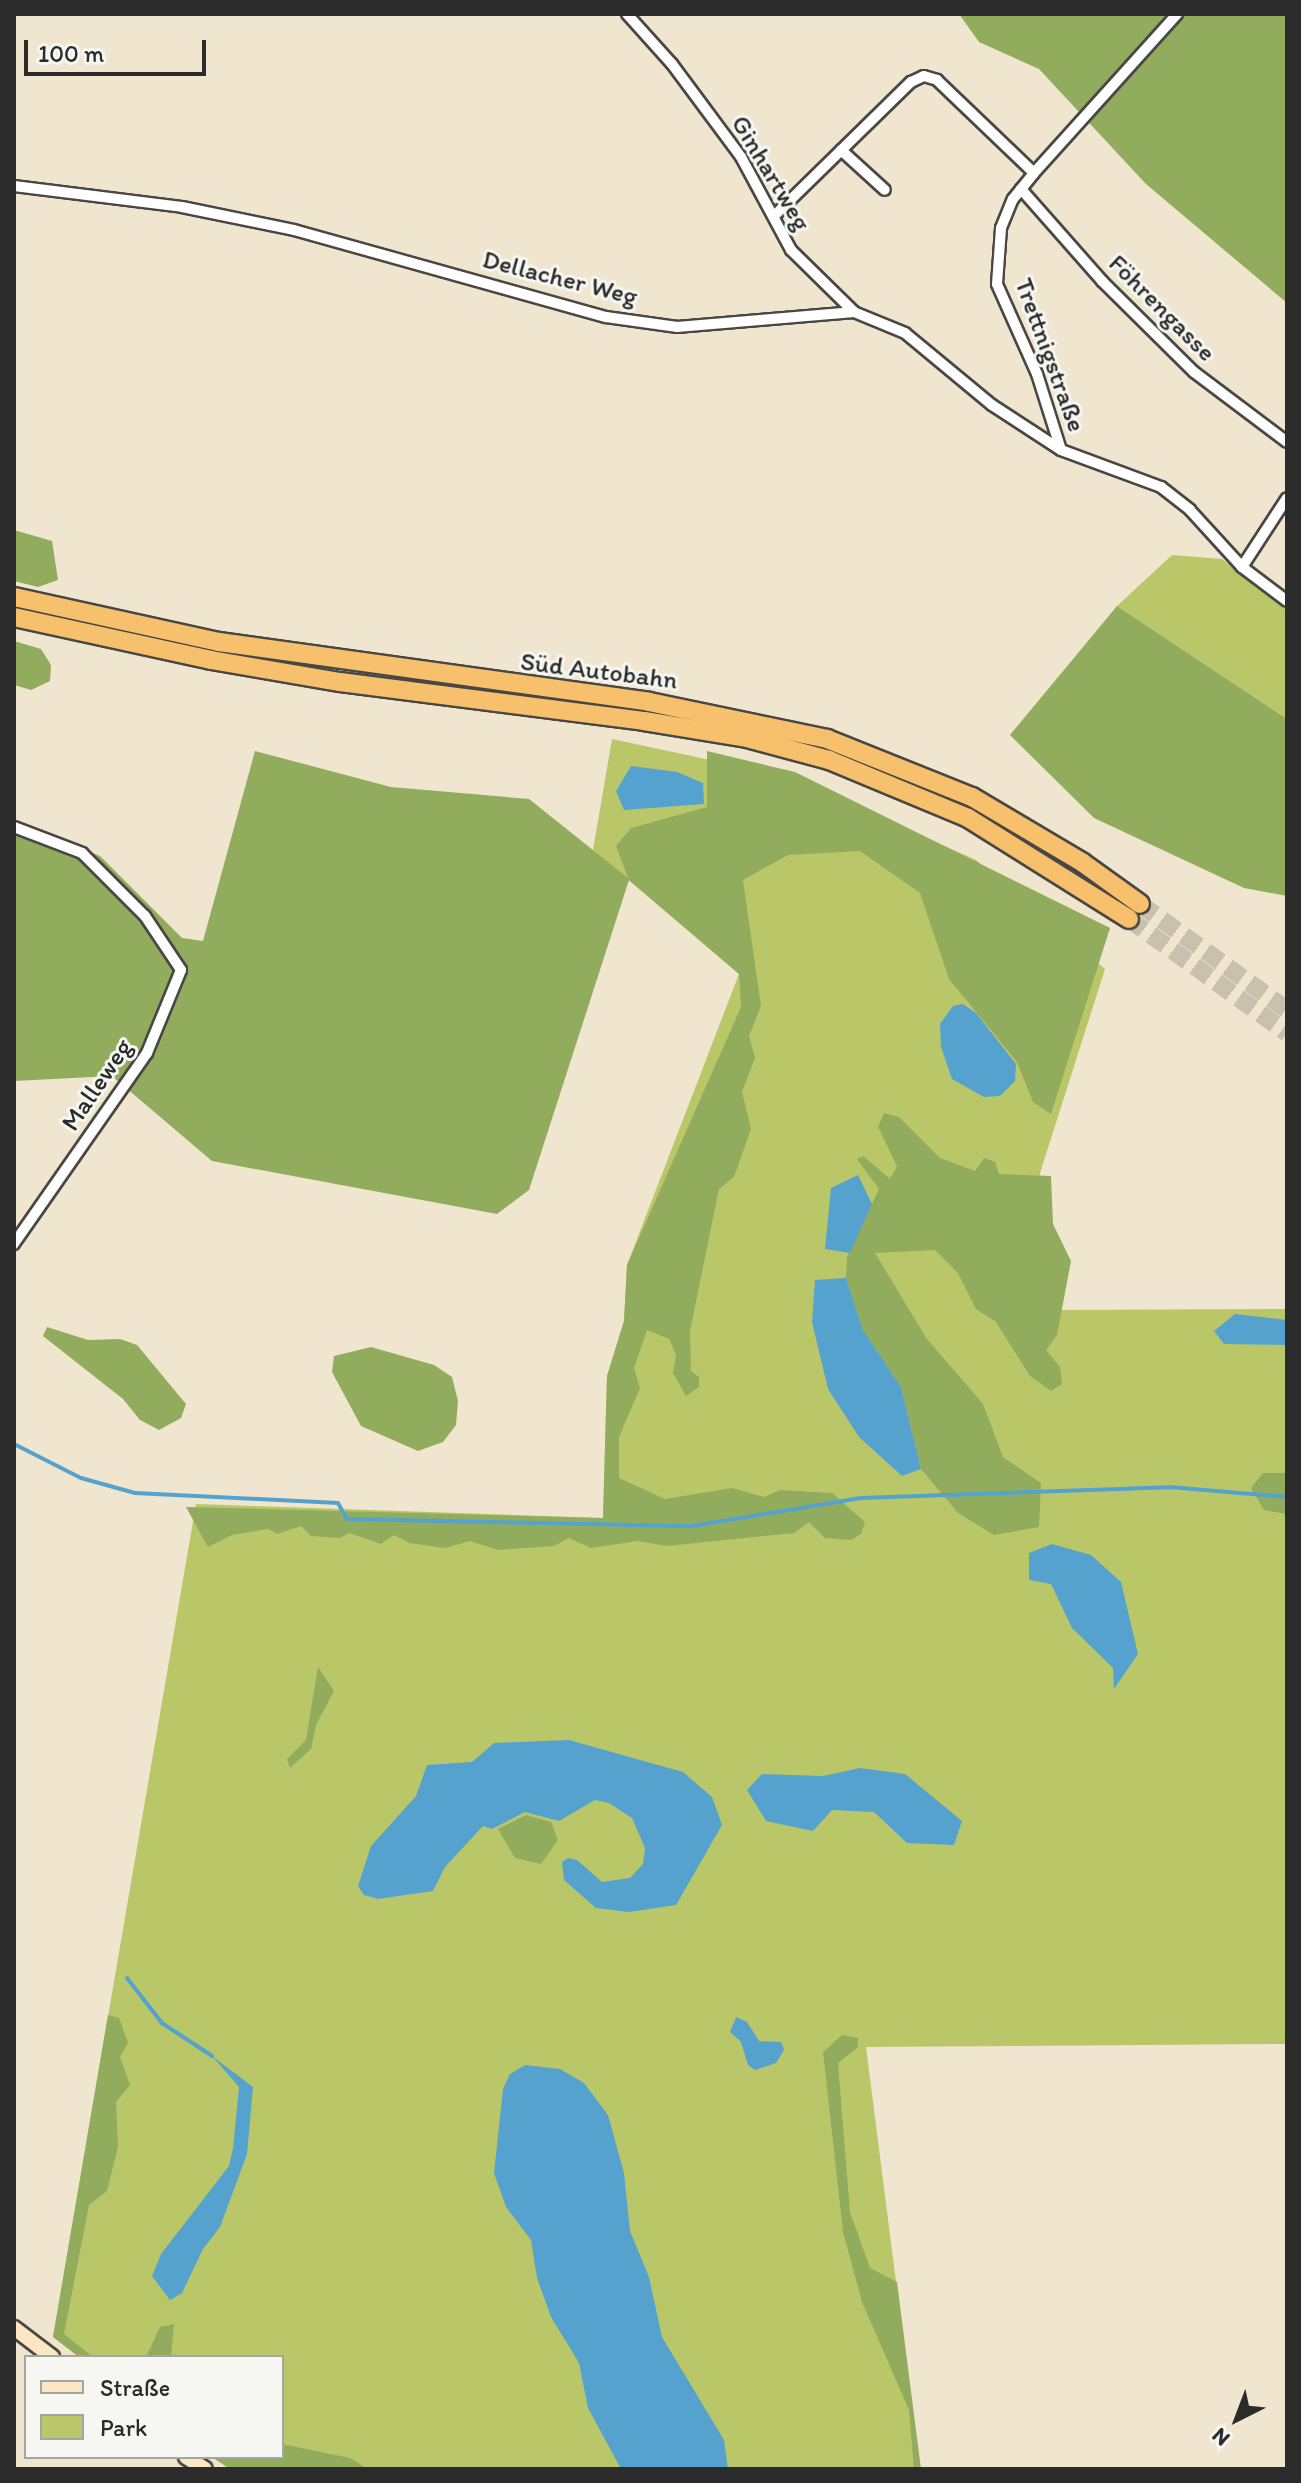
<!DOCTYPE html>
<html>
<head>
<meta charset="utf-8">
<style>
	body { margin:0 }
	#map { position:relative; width:1301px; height:2483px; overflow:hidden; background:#f0e6cf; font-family:Itim,sans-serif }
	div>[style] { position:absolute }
	.green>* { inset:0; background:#b9c769 }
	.forest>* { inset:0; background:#92ac5d }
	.water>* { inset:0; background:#56a2ce }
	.stream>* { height:4px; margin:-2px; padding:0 2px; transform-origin:2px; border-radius:2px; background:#56a2ce }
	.motorway-tunnel>* { height:18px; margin-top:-9px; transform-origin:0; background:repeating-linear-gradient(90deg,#c9c1ae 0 18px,transparent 0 27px) }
	.roads { filter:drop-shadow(2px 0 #494744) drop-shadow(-2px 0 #494744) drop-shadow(0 2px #494744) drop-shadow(0 -2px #494744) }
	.minor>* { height:10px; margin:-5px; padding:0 5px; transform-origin:5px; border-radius:5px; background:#fff }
	.secondary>* { height:14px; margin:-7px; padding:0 7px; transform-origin:7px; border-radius:7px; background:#fce6c4 }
	.motorway>* { height:18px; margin:-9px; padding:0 9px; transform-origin:9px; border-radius:9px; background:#f7c06c }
	span { translate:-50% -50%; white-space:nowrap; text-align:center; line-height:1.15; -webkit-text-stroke:6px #f6f6f2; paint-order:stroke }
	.street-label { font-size:26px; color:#2b2b2b }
	.frame { position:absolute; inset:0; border:16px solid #2b2b2b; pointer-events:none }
	.legend { position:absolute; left:24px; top:2355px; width:260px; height:104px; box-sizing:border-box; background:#f6f6f2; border:2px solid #a5a5a2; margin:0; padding:10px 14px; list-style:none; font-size:24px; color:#2b2b2b }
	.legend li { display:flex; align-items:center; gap:16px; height:40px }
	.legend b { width:40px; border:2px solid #a5a5a2 }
	.north { position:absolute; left:1197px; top:2379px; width:80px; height:80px; -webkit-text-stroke:6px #f6f6f2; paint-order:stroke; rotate:222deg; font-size:22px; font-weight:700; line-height:32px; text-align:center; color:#2b2b2b }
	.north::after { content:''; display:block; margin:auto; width:28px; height:36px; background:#2b2b2b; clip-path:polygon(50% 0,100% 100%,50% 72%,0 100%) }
	.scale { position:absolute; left:24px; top:40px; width:182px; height:36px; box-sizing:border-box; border:4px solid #2b2b2b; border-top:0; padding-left:10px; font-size:24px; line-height:28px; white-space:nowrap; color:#2b2b2b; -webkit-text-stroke:6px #f6f6f2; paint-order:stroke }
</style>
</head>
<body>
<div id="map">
	<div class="green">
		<i style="clip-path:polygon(1172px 555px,1222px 559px,1287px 610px,1287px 719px,1117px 606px)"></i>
		<i style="clip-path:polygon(612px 739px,790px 777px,976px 860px,1105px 969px,1040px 1173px,1054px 1310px,1287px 1309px,1287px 2044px,866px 2047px,920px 2469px,230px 2469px,212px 2457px,282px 2457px,282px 2357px,79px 2357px,53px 2337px,196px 1504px,603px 1518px,607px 1376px,624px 1321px,627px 1265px,739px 974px,593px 850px)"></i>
	</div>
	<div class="forest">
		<i style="clip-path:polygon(959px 14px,1287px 14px,1287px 303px,1146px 184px,1039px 69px,979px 42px)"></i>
		<i style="clip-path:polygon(14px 530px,52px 541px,58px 580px,38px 587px,14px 581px)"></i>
		<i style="clip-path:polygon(1117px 606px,1287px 719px,1287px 896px,1244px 888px,1094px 818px,1010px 735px)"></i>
		<i style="clip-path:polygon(14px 641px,41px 649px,51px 665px,50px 681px,31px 690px,14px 685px)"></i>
		<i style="clip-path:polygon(255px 751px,391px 787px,529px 799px,628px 878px,616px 846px,631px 828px,707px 807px,707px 751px,795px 772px,1110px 928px,1051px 1114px,1033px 1102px,1017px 1062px,949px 979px,920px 893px,860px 851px,788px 855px,743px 880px,761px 1006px,749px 1036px,755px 1058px,742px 1092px,751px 1129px,734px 1177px,719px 1189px,690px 1331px,691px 1371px,699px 1377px,699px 1387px,686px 1396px,673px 1373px,676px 1355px,669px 1339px,647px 1330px,634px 1368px,640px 1388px,619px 1437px,619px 1478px,665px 1499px,732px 1488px,764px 1497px,780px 1490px,832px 1493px,865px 1522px,861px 1534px,851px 1540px,825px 1538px,809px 1522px,794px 1533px,667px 1546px,638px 1541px,591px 1548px,569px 1538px,554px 1546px,498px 1550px,470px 1541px,445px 1548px,409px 1543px,394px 1535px,381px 1544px,349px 1533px,340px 1538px,311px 1536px,301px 1526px,277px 1534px,268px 1529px,232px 1535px,208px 1547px,186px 1507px,603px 1518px,607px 1376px,624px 1321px,627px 1265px,741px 1007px,739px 974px,629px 880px,529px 1190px,497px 1214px,212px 1161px,112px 1076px,14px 1081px,14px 821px,100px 856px,182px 938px,203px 941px)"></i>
		<i style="clip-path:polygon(884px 1113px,899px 1117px,940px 1158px,975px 1171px,984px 1158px,995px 1162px,999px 1174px,1051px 1176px,1053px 1224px,1071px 1261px,1057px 1335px,1046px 1350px,1060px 1367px,1062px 1384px,1051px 1391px,1030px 1376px,996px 1322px,976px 1309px,958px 1273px,935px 1250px,875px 1253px,927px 1339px,983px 1404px,1003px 1457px,1041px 1483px,1039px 1527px,994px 1535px,958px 1513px,921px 1469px,901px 1387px,863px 1330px,846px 1278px,847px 1257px,879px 1189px,857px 1159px,863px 1156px,890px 1179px,897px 1166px,878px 1127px)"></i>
		<i style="clip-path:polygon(47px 1327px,88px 1340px,120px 1339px,137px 1345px,186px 1404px,181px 1418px,159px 1430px,140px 1420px,123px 1399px,43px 1336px)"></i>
		<i style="clip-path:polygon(371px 1347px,434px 1365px,452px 1377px,458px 1401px,456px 1425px,443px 1442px,418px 1451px,361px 1426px,332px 1372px,334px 1356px)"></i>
		<i style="clip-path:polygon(1263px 1473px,1287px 1473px,1287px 1514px,1264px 1510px,1251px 1488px)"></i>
		<i style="clip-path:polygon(318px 1667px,334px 1691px,316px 1725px,311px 1749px,290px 1768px,287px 1759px,306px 1740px)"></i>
		<i style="clip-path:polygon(526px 1815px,551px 1822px,558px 1840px,541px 1864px,515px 1858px,498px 1829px)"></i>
		<i style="clip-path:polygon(108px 2015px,119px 2018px,128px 2043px,120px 2057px,130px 2085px,116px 2102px,118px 2147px,107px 2191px,89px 2205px,64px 2334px,93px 2357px,79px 2357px,53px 2337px)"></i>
		<i style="clip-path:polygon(842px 2035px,858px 2038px,858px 2047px,838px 2063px,850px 2212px,870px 2268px,897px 2282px,921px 2469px,914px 2469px,909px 2410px,862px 2302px,843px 2232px,823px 2052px)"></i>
		<i style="clip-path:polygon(174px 2324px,171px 2357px,146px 2357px,160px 2327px)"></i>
		<i style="clip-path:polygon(282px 2444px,350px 2458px,368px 2469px,230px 2469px,212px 2457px,282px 2457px)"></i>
	</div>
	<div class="water">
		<i style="clip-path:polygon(631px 766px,677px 772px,703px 783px,704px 804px,624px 810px,616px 791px)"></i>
		<i style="clip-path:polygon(963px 1004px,976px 1013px,1016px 1064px,1015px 1081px,1000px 1096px,984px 1097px,952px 1079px,941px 1047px,940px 1024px,953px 1006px)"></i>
		<i style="clip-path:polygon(858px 1175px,872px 1204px,850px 1253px,825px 1249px,831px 1188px)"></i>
		<i style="clip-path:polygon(846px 1278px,863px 1330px,901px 1387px,921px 1469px,902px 1476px,859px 1437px,828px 1389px,812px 1322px,815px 1280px)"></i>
		<i style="clip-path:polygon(1235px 1314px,1287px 1320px,1287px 1345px,1224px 1344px,1214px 1331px)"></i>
		<i style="clip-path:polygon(1052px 1544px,1091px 1555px,1121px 1582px,1138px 1654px,1114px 1689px,1113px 1668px,1072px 1628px,1051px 1584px,1029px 1580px,1029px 1553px)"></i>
		<i style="clip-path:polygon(569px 1740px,683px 1772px,712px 1797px,722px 1825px,676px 1905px,629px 1912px,596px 1908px,564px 1880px,562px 1862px,568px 1858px,577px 1860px,602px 1882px,630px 1878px,643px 1864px,645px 1848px,632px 1818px,609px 1803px,595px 1800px,559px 1821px,525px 1812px,492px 1829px,483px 1826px,445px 1867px,433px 1891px,378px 1899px,364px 1895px,358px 1886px,371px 1846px,416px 1796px,427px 1765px,472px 1762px,494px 1743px)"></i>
		<i style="clip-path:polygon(860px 1768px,905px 1774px,962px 1821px,954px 1845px,907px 1843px,874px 1812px,832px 1810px,813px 1831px,766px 1821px,747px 1790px,762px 1774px,823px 1776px)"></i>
		<i style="clip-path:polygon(736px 2017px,747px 2022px,759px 2041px,781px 2042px,784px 2050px,776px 2063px,755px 2070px,748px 2065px,741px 2042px,730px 2032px)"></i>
		<i style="clip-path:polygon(212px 2056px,253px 2087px,247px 2154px,220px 2227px,203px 2249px,182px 2293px,170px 2300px,152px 2276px,161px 2254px,229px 2166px,233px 2148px,239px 2087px)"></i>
		<i style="clip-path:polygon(525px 2065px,560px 2069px,584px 2083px,608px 2115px,624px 2173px,630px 2231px,649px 2277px,662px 2337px,724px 2440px,728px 2469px,621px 2469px,588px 2408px,579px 2363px,551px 2317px,537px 2278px,531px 2240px,506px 2207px,494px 2173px,503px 2089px,510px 2074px)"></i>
	</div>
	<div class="stream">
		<i style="left:14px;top:1444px;width:75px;rotate:26.9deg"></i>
		<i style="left:81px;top:1478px;width:56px;rotate:15.5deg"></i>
		<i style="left:135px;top:1493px;width:203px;rotate:2.8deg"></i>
		<i style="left:338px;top:1503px;width:18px;rotate:61deg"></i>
		<i style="left:347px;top:1519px;width:345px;rotate:1.2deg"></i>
		<i style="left:692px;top:1526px;width:171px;rotate:-9.4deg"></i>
		<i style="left:861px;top:1498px;width:308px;rotate:-2deg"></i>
		<i style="left:1169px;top:1487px;width:118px;rotate:4.8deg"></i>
		<i style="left:127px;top:1978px;width:57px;rotate:52.1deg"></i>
		<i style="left:162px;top:2023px;width:60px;rotate:33.4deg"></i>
	</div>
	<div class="motorway-tunnel">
		<i style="left:1140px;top:904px;width:181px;rotate:35.8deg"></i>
		<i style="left:1129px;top:919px;width:195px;rotate:35.8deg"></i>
	</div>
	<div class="roads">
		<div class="minor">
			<i style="left:627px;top:14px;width:67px;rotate:48deg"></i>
			<i style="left:672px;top:64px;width:116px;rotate:53.4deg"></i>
			<i style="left:741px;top:157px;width:106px;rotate:61.7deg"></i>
			<i style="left:791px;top:250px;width:88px;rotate:44.5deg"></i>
			<i style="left:841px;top:150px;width:59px;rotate:42.3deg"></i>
			<i style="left:14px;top:186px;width:169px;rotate:7.1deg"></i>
			<i style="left:182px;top:207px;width:114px;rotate:11.6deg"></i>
			<i style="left:294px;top:230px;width:324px;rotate:15.6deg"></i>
			<i style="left:606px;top:317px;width:72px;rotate:8deg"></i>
			<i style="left:677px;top:327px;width:178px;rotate:-4.8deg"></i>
			<i style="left:854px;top:312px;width:55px;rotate:22.4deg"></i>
			<i style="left:905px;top:333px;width:113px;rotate:39.6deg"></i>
			<i style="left:992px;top:405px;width:82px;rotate:33.1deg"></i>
			<i style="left:1061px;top:450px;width:107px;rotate:20.3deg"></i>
			<i style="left:1161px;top:487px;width:37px;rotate:38deg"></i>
			<i style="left:1190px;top:510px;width:77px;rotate:47.6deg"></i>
			<i style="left:1242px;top:567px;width:56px;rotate:37.1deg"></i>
			<i style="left:1021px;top:189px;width:123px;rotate:48.6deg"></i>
			<i style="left:1102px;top:281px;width:129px;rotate:44.7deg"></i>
			<i style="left:1194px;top:372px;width:116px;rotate:37deg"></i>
			<i style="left:774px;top:216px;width:192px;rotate:-44.4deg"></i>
			<i style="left:911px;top:82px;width:14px;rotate:-25deg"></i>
			<i style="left:924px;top:76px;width:14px;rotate:17deg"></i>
			<i style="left:937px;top:80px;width:134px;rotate:43.8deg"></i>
			<i style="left:1061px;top:450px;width:80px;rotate:-107.5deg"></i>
			<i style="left:1037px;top:374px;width:98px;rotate:-114deg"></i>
			<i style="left:997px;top:284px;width:56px;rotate:-85.9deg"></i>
			<i style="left:1001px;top:228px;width:31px;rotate:-68deg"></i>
			<i style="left:1013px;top:199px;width:33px;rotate:-51deg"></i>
			<i style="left:1034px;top:173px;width:214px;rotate:-48deg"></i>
			<i style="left:1242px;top:567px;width:82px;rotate:-56.9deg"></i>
			<i style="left:14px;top:827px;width:73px;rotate:20.9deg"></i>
			<i style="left:82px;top:853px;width:89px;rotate:45deg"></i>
			<i style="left:145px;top:916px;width:65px;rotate:56.3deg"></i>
			<i style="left:181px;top:970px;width:90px;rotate:112.3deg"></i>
			<i style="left:147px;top:1053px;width:233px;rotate:124.9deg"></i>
		</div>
		<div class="secondary">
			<i style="left:14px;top:2328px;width:48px;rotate:37.3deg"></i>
			<i style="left:186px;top:2457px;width:22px;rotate:32deg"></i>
		</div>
		<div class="motorway">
			<i style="left:14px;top:597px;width:210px;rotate:12.4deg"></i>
			<i style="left:219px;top:642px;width:434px;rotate:7.9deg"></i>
			<i style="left:649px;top:702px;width:182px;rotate:11.7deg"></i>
			<i style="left:827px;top:739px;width:156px;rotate:21.8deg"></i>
			<i style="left:972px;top:797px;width:129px;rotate:30.7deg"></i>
			<i style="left:1083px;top:863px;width:70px;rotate:35.7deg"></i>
			<i style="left:14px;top:617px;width:202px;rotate:12.3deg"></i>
			<i style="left:211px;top:660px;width:131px;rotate:9.7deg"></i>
			<i style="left:340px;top:682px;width:306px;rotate:7.3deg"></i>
			<i style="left:644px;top:721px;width:104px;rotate:9.4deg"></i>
			<i style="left:747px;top:738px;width:85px;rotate:15deg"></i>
			<i style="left:829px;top:760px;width:151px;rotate:22.6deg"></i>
			<i style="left:968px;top:818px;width:190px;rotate:32.1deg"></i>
		</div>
	</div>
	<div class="street-label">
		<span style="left:771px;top:173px;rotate:59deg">Ginhartweg</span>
		<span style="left:560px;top:278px;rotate:14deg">Dellacher Weg</span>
		<span style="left:1162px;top:308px;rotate:45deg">Föhrengasse</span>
		<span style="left:1050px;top:355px;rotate:70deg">Trettnigstraße</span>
		<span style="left:599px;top:671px;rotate:7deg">Süd Autobahn</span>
		<span style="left:97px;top:1085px;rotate:-56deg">Malleweg</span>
	</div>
	<div class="frame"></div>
	<ul class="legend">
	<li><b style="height:10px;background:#fce6c4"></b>Straße</li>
	<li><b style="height:22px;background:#b9c769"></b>Park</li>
	</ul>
	<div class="north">N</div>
	<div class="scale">100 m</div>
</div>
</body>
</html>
